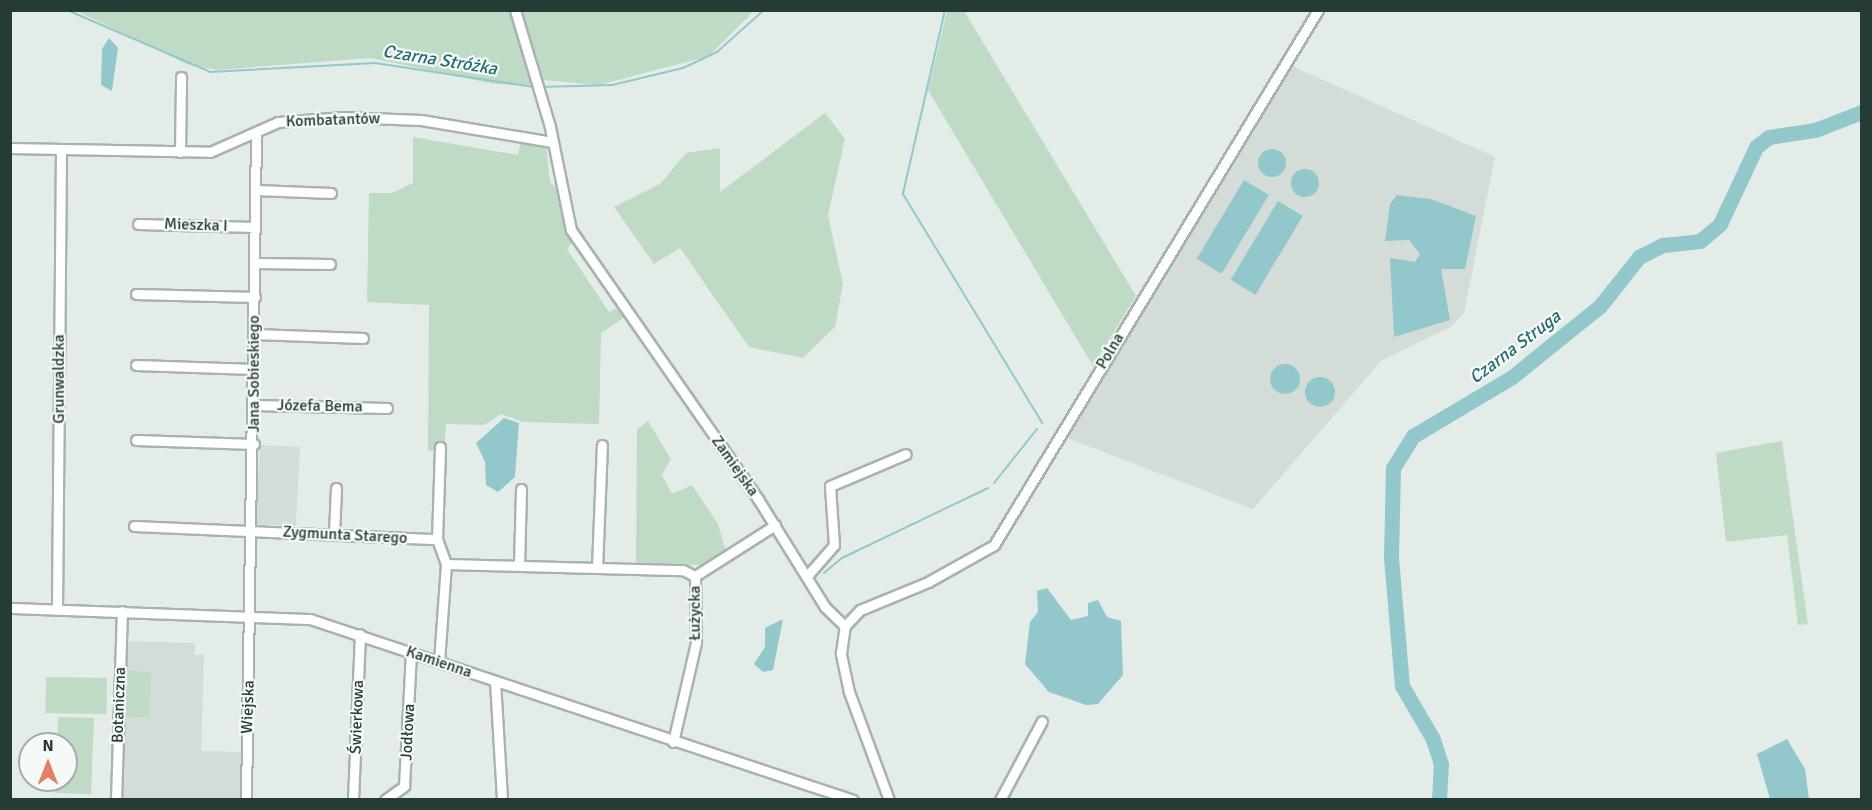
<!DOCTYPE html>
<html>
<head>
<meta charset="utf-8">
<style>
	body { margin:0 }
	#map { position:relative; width:1872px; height:810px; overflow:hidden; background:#e4ece8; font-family:Signika,sans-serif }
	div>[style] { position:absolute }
	.built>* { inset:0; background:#d3dcd7; transform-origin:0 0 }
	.green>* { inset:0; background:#bfdbc5; transform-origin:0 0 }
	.water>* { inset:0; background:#92c8cc; transform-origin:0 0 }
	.round { border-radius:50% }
	.stream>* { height:2px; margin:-1px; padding:0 1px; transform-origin:1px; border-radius:1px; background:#92c8cc }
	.river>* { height:15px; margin:-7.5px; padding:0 7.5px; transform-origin:7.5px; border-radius:7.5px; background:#92c8cc }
	.roads { filter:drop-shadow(2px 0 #a7b4ae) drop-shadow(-2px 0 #a7b4ae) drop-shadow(0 2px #a7b4ae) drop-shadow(0 -2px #a7b4ae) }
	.minor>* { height:9px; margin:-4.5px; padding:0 4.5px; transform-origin:4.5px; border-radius:4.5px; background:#fff }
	span { translate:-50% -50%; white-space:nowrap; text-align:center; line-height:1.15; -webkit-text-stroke:4.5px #f5f9f7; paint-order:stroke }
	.street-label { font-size:16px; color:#253c34 }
	.water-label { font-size:18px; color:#246c73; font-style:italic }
	.frame { position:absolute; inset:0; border:12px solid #253c34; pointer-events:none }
	.north { position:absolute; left:18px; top:732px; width:60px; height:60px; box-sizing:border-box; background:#f5f9f7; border:2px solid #a2ada9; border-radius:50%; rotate:0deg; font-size:16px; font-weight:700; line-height:24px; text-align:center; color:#253c34 }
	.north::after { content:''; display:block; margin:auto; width:21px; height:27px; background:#e57e69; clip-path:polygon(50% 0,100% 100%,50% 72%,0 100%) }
</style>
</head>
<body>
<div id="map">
	<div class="built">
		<i style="clip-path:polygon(1290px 65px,1495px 157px,1464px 313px,1452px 326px,1382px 360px,1253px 509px,1064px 437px)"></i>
		<i style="left:260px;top:445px;width:40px;height:79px;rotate:3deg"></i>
		<i style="clip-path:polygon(126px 641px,195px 643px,195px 655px,204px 655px,201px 751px,242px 752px,240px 799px,121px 800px)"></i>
	</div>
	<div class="green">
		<i style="clip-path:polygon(77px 11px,509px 11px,531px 85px,494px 84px,371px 58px,217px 70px,189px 65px)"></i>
		<i style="clip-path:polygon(522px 11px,522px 10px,754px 11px,709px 56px,599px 85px,542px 80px)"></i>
		<i style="clip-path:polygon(947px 11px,964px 11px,1136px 296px,1093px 366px,928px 90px)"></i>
		<i style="clip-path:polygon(825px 113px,845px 139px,828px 215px,843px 284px,835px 327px,803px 358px,749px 347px,680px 248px,654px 264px,614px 207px,660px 184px,686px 153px,720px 148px,720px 192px)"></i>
		<i style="clip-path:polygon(413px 137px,518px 155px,521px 141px,546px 145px,550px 182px,558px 190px,573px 242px,567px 249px,609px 312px,619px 307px,626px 316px,601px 333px,599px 424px,523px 422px,501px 414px,484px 425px,446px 424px,444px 450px,428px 451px,429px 305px,367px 302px,369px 193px,392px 193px,413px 183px)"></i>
		<i style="clip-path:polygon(648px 421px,671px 459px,662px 475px,672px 494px,692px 485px,718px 524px,726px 552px,700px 565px,636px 565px,637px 429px)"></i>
		<i style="clip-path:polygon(1782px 441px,1808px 624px,1798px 625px,1787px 535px,1726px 542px,1716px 453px)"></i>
		<i style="left:128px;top:671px;width:23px;height:46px;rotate:2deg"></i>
		<i style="left:46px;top:677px;width:61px;height:36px;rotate:1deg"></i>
		<i style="clip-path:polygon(58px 717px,94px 718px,91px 794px,55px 793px,56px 780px,66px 780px,66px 744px,57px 744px)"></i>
	</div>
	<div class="water">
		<i style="clip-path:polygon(109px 38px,118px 48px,112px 91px,101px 85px,102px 49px)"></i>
		<i class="round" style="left:1258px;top:149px;width:28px;height:28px"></i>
		<i class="round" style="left:1291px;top:169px;width:28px;height:28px"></i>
		<i style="left:1244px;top:180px;width:29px;height:92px;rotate:31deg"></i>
		<i style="clip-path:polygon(1397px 195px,1431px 199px,1476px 216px,1465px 269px,1441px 269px,1450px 320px,1394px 337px,1390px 258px,1415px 262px,1420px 254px,1409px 240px,1385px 241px,1390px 204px)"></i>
		<i style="left:1278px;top:201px;width:29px;height:92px;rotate:31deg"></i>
		<i class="round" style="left:1270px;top:364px;width:30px;height:30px"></i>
		<i class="round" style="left:1305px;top:377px;width:30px;height:30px"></i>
		<i style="clip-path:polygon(504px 418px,519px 423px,515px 477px,498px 492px,486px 485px,485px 462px,476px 443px)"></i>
		<i style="clip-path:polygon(1047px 588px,1071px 620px,1088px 616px,1088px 603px,1098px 600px,1107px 617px,1121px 621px,1123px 675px,1098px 704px,1086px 705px,1049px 692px,1025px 664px,1030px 622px,1038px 612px,1037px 591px)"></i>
		<i style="clip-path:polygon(783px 619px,773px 670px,763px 672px,754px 664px,765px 647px,765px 628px)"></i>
		<i style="clip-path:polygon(1787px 739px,1805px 769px,1809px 799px,1770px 799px,1757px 754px)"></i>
	</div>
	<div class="stream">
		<i style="left:67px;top:10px;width:156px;rotate:23.4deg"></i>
		<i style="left:210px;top:72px;width:165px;rotate:-3.1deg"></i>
		<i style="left:375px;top:63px;width:161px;rotate:8.6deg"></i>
		<i style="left:945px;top:10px;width:189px;rotate:102.9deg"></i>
		<i style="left:903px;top:194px;width:268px;rotate:58.7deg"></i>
		<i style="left:540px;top:87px;width:72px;rotate:-1.6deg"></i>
		<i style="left:612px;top:85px;width:73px;rotate:-13.5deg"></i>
		<i style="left:683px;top:68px;width:38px;rotate:-25deg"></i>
		<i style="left:717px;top:52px;width:63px;rotate:-41.8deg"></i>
		<i style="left:994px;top:483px;width:69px;rotate:-51.5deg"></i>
		<i style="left:824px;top:573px;width:23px;rotate:-40deg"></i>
		<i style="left:842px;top:558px;width:162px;rotate:-25.6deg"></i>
	</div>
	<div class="river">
		<i style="left:1439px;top:800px;width:36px;rotate:-87deg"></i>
		<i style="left:1441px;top:764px;width:26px;rotate:-108deg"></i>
		<i style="left:1433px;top:739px;width:61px;rotate:-120.3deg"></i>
		<i style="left:1402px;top:686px;width:129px;rotate:-94.9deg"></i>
		<i style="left:1391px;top:557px;width:89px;rotate:-88.7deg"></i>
		<i style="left:1393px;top:468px;width:38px;rotate:-58deg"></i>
		<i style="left:1413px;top:436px;width:115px;rotate:-30.8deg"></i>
		<i style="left:1512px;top:377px;width:113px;rotate:-38.9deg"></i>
		<i style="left:1600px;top:306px;width:63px;rotate:-51.5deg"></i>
		<i style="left:1639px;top:257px;width:27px;rotate:-27deg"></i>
		<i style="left:1663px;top:245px;width:37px;rotate:-6deg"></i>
		<i style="left:1700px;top:241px;width:26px;rotate:-40deg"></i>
		<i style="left:1720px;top:224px;width:85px;rotate:-64.9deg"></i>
		<i style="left:1756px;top:147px;width:16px;rotate:-38deg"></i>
		<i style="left:1769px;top:137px;width:47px;rotate:-8.7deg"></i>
		<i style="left:1815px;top:130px;width:50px;rotate:-21deg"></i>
	</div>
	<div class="roads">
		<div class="minor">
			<i style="left:515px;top:10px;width:122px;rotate:73.3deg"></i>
			<i style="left:550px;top:127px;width:105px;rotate:78.5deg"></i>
			<i style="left:571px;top:230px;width:328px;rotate:55.2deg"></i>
			<i style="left:758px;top:499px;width:127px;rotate:58.2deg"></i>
			<i style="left:825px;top:607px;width:28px;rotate:44deg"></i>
			<i style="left:10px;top:148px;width:200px;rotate:1.1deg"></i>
			<i style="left:210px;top:152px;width:74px;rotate:-23.8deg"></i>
			<i style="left:278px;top:122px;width:66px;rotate:-4.3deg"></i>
			<i style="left:344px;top:117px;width:77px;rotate:2.2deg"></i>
			<i style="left:421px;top:120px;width:133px;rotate:9.5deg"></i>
			<i style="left:180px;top:152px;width:75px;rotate:-89.2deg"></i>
			<i style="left:256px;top:190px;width:75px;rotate:2.3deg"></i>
			<i style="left:138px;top:224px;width:117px;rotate:1.5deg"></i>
			<i style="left:255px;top:263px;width:75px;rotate:0.8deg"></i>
			<i style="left:136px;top:294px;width:119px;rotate:1.4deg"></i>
			<i style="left:254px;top:334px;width:109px;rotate:2.1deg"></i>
			<i style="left:136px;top:365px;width:118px;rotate:1.9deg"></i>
			<i style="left:254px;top:405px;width:133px;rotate:1.3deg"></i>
			<i style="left:136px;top:440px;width:118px;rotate:1.9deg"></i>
			<i style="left:134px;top:526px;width:303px;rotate:2.5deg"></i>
			<i style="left:437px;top:539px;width:27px;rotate:70deg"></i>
			<i style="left:446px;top:564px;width:97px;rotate:94.1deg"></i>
			<i style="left:334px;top:534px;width:46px;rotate:-87.5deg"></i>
			<i style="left:437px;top:539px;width:92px;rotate:-88.1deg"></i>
			<i style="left:446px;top:564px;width:237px;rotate:1.5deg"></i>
			<i style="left:683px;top:570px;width:13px;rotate:27deg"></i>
			<i style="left:519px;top:566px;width:77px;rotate:-88.5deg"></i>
			<i style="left:597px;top:568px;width:123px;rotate:-87.7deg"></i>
			<i style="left:807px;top:576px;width:41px;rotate:-48.9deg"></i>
			<i style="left:834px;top:545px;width:59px;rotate:-93.9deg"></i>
			<i style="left:830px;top:486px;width:82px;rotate:-22.8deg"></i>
			<i style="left:10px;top:608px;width:300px;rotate:2.1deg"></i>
			<i style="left:310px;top:619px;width:572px;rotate:18.43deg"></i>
			<i style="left:57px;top:609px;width:460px;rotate:-89.5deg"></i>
			<i style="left:495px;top:681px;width:119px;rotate:86.6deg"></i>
			<i style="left:673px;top:742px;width:103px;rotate:-77deg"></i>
			<i style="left:696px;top:642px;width:66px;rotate:-90.9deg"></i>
			<i style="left:695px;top:576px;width:95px;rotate:-32.5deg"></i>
			<i style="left:116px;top:800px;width:189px;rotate:-88.2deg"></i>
			<i style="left:246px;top:800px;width:667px;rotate:-89.14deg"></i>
			<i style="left:353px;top:800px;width:166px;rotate:-87.6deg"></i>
			<i style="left:385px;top:800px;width:24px;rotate:-36deg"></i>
			<i style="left:404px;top:786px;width:134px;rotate:-87deg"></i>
			<i style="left:889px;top:800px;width:115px;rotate:-110.3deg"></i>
			<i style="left:849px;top:692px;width:40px;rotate:-102deg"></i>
			<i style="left:841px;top:653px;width:27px;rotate:-82deg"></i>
			<i style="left:845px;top:626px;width:22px;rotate:-47deg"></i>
			<i style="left:860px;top:610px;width:74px;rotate:-22.4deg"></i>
			<i style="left:928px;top:582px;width:76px;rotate:-29.3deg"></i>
			<i style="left:994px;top:545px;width:625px;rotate:-58.8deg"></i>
			<i style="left:1000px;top:800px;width:89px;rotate:-62deg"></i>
		</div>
	</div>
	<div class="street-label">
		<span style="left:333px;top:120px;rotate:-2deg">Kombatantów</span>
		<span style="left:196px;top:225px;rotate:2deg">Mieszka I</span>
		<span style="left:1110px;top:351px;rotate:-59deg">Polna</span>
		<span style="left:254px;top:374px;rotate:-90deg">Jana Sobieskiego</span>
		<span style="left:59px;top:379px;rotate:-90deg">Grunwaldzka</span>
		<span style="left:320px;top:406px;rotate:1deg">Józefa Bema</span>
		<span style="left:735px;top:466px;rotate:55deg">Zamiejska</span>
		<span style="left:345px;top:535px;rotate:3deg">Zygmunta Starego</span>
		<span style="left:695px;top:613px;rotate:-90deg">Łużycka</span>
		<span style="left:439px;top:662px;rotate:19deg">Kamienna</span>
		<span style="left:119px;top:705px;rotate:-88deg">Botaniczna</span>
		<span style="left:248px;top:707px;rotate:-88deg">Wiejska</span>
		<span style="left:357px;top:717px;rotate:-88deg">Świerkowa</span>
		<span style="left:408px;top:732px;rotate:-87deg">Jodłowa</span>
	</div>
	<div class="water-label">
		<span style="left:440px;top:60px;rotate:9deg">Czarna Stróżka</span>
		<span style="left:1515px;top:347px;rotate:-37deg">Czarna Struga</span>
	</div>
	<div class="frame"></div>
	<div class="north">N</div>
</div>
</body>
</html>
